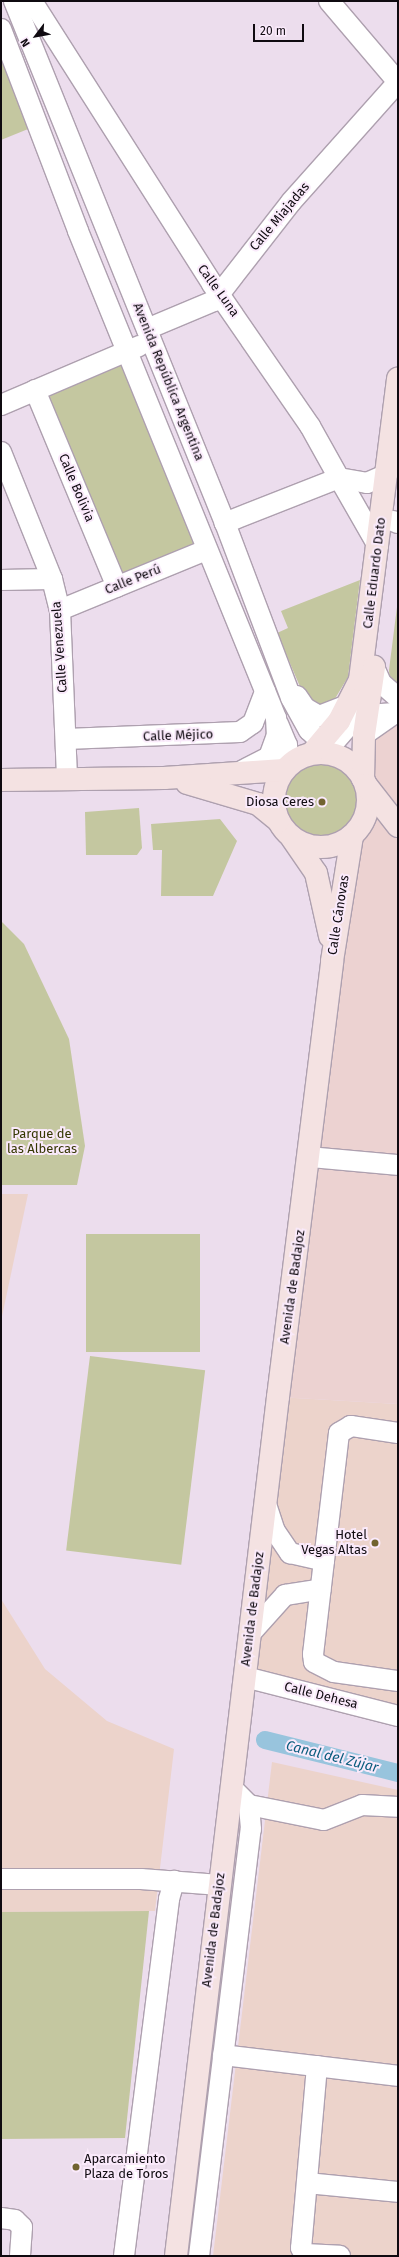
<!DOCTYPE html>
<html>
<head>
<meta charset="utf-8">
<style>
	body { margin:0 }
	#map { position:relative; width:399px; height:2257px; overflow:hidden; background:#ecdded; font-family:"Fira Sans",sans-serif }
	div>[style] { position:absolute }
	.commercial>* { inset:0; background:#ecd3cb }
	.industrial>* { inset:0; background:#ecd2d1 }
	.green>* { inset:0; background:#c4c7a0; transform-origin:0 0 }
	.round { border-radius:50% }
	.canal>* { height:18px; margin:-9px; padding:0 9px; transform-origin:9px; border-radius:9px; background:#98c4dd }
	.roads { filter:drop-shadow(1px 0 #aea0af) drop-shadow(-1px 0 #aea0af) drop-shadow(0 1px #aea0af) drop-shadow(0 -1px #aea0af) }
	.minor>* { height:20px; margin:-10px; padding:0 10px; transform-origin:10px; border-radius:10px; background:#fff }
	.major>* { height:22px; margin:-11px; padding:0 11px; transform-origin:11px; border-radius:11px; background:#f4e2e2 }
	.major>.ring { margin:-11px; padding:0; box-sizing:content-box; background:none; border:22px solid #f4e2e2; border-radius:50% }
	.dots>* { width:11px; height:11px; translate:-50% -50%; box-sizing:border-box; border:2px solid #faeafb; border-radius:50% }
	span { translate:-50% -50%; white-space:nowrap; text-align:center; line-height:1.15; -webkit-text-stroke:4px #faeafb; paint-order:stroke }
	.street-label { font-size:13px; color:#0f0a10 }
	.poi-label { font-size:13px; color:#0f0a10 }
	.right { translate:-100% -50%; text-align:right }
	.left { translate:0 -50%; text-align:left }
	.park-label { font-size:13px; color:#353702 }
	.water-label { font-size:14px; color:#0a5c7d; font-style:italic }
	.frame { position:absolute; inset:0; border:2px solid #0f0a10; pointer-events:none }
	.north { position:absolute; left:16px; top:16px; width:40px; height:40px; -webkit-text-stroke:3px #faeafb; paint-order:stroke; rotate:238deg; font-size:11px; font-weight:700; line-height:16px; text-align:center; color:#0f0a10 }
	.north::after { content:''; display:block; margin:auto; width:14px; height:18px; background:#0f0a10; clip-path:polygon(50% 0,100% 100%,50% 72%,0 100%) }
	.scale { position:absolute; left:253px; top:24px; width:51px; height:18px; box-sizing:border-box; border:2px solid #0f0a10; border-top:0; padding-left:5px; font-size:12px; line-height:14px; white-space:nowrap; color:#0f0a10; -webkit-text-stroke:3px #faeafb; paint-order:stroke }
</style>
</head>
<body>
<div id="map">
	<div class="commercial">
		<i style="clip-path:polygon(1px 1194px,28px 1194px,1px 1321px)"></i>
		<i style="clip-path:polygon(278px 1397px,398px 1404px,398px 1716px,245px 1677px)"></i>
		<i style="clip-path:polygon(1px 1599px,45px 1669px,107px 1721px,174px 1749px,155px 1911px,1px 1912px)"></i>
		<i style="clip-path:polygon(272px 1762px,398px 1790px,398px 2256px,213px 2256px)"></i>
	</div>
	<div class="industrial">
		<i style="clip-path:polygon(398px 711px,398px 1404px,278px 1397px,352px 836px,366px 814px,368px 805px,362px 751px)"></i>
	</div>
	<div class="green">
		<i style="clip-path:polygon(1px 52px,38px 125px,1px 140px)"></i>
		<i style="left:122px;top:361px;width:201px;height:86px;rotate:68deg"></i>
		<i style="clip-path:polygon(360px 580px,348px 677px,333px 702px,320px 706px,304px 696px,277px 633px,288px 628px,281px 611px)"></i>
		<i style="clip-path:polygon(398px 599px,398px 689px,390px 682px,389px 670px)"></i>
		<i class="round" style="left:274px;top:753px;width:94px;height:94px"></i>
		<i style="clip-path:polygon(139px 808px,142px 848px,137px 855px,86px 855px,85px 812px)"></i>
		<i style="clip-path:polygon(220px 819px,237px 841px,213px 896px,161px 896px,162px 850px,153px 850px,151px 824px)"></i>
		<i style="clip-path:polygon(1px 921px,24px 944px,69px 1039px,85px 1146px,77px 1185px,1px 1185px)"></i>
		<i style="left:200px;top:1234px;width:118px;height:114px;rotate:90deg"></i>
		<i style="left:90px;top:1356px;width:116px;height:196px;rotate:7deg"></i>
		<i style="clip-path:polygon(149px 1911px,125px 2138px,1px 2139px,1px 1912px)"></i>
	</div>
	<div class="canal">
		<i style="left:265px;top:1740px;width:137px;rotate:13.9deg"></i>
	</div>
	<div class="roads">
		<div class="minor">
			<i style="left:14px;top:1px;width:563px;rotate:67.99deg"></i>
			<i style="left:225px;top:523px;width:187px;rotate:69.3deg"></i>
			<i style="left:291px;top:698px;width:37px;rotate:61deg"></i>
			<i style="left:309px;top:730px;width:36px;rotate:44deg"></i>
			<i style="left:32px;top:1px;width:335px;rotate:57.5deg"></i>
			<i style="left:212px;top:284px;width:173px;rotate:55.4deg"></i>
			<i style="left:310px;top:426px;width:60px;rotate:60.9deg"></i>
			<i style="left:339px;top:478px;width:123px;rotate:158.5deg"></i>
			<i style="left:329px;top:1px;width:106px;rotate:49.6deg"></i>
			<i style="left:1px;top:29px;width:216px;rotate:69.1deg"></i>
			<i style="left:78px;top:231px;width:526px;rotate:67.87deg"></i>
			<i style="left:276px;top:718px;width:17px;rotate:87deg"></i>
			<i style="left:277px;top:735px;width:23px;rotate:110deg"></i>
			<i style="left:269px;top:757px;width:30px;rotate:153deg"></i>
			<i style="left:147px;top:329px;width:73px;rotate:-22.7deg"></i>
			<i style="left:214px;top:301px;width:125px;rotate:-52.1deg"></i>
			<i style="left:291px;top:202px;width:161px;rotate:-48.3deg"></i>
			<i style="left:35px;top:390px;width:213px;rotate:67.4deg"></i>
			<i style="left:1px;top:405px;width:150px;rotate:-23.1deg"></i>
			<i style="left:1px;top:452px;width:137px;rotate:68.1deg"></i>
			<i style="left:52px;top:579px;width:32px;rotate:76deg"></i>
			<i style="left:60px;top:610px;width:170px;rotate:87.6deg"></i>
			<i style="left:393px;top:521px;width:5px;rotate:22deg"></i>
			<i style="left:378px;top:546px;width:78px;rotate:-119.8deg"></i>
			<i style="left:339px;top:478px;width:28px;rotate:10deg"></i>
			<i style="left:367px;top:483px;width:22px;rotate:-24deg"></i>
			<i style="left:1px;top:580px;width:51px;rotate:-1.1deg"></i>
			<i style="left:60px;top:610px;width:158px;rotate:-22.3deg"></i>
			<i style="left:374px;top:667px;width:17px;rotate:66deg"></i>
			<i style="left:381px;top:683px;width:23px;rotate:41deg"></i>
			<i style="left:297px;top:696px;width:14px;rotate:56deg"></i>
			<i style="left:305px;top:708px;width:16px;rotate:30deg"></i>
			<i style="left:319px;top:716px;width:31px;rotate:-21deg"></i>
			<i style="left:278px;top:724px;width:23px;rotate:67deg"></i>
			<i style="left:287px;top:745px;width:20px;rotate:87deg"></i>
			<i style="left:66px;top:739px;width:174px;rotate:-2.3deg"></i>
			<i style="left:240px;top:732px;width:16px;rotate:-35deg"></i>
			<i style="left:253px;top:723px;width:34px;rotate:-69deg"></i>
			<i style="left:331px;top:746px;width:35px;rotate:-49deg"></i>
			<i style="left:354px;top:720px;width:14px;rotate:-21deg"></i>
			<i style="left:367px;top:715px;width:28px;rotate:-4deg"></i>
			<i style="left:395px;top:713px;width:38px;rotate:145deg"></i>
			<i style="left:310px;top:1157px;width:88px;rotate:5.2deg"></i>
			<i style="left:398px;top:1433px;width:48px;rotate:-171.5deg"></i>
			<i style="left:351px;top:1426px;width:14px;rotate:150deg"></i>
			<i style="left:339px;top:1433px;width:223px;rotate:96.7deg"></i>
			<i style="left:313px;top:1654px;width:8px;rotate:83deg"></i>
			<i style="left:314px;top:1662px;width:22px;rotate:27deg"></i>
			<i style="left:334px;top:1672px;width:65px;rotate:8deg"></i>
			<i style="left:265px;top:1501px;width:32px;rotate:72deg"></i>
			<i style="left:275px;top:1531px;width:27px;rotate:56deg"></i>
			<i style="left:290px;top:1553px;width:35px;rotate:13deg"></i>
			<i style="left:249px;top:1635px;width:54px;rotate:-48deg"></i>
			<i style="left:285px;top:1595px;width:36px;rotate:-9deg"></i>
			<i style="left:245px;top:1677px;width:158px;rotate:14.3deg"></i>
			<i style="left:249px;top:1805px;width:76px;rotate:11.3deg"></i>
			<i style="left:324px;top:1820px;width:41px;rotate:-21.5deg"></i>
			<i style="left:362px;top:1805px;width:36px;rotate:3deg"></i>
			<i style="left:1px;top:1879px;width:140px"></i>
			<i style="left:141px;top:1879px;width:79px;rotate:4.3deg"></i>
			<i style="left:223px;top:2055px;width:176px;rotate:6.8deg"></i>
			<i style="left:317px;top:2066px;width:183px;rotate:95deg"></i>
			<i style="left:301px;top:2248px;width:7px;rotate:56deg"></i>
			<i style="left:305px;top:2254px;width:35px;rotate:3deg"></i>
			<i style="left:307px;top:2183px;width:91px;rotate:5.6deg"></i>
			<i style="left:1px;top:2218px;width:14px;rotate:8deg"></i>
			<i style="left:15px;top:2220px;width:10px;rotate:45deg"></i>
			<i style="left:22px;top:2227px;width:29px;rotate:94deg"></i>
			<i style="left:124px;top:2256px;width:360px;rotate:-82.8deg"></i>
			<i style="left:169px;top:1899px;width:19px;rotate:-74deg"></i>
			<i style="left:199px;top:2256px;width:430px;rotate:-83.1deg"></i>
			<i style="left:251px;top:1829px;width:24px;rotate:-95deg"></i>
			<i style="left:249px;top:1805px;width:25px;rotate:-135deg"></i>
		</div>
		<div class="major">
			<i class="ring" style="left:274px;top:753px;width:72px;height:72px"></i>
			<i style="left:312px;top:753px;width:42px;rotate:-49.8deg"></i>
			<i style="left:339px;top:721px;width:46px;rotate:-62.9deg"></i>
			<i style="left:360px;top:680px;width:304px;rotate:-82.8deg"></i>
			<i style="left:363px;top:779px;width:44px;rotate:-88.7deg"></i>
			<i style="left:364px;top:735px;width:69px;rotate:-81.6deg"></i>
			<i style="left:1px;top:780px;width:163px;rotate:-0.7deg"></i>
			<i style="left:164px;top:778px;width:120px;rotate:-3.8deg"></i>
			<i style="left:187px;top:783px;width:74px;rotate:16.5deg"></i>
			<i style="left:258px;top:804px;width:26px;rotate:39deg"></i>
			<i style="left:366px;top:785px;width:52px;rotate:52deg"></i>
			<i style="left:292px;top:838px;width:42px;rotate:55.6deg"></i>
			<i style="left:316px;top:873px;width:65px;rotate:77.5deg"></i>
			<i style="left:176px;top:2256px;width:865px;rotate:-83.23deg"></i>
			<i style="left:278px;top:1397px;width:439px;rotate:-82.9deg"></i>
			<i style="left:332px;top:961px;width:127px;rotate:-80.9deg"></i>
		</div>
	</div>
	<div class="dots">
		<i style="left:322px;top:802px;background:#716330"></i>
		<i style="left:375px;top:1543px;background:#716330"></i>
		<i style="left:76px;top:2167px;background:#716330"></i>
	</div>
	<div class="street-label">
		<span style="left:280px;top:217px;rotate:-50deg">Calle Miajadas</span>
		<span style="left:218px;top:291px;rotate:54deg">Calle Luna</span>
		<span style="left:168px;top:382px;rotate:68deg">Avenida República Argentina</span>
		<span style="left:76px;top:488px;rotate:67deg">Calle Bolivia</span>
		<span style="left:375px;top:573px;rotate:-83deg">Calle Eduardo Dato</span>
		<span style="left:133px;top:580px;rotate:-22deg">Calle Perú</span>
		<span style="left:60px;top:647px;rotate:-94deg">Calle Venezuela</span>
		<span style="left:178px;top:736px;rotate:-2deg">Calle Méjico</span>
		<span style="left:339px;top:915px;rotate:-81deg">Calle Cánovas</span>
		<span style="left:293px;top:1287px;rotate:-82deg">Avenida de Badajoz</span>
		<span style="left:253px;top:1609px;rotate:-83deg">Avenida de Badajoz</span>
		<span style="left:321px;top:1696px;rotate:14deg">Calle Dehesa</span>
		<span style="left:214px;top:1930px;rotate:-83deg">Avenida de Badajoz</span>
	</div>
	<div class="poi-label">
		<span class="right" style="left:314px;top:802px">Diosa Ceres</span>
		<span class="right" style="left:367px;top:1543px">Hotel<br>Vegas Altas</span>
		<span class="left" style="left:84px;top:2167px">Aparcamiento<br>Plaza de Toros</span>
	</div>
	<div class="park-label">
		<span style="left:42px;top:1142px">Parque de<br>las Albercas</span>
	</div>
	<div class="water-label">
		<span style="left:332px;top:1757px;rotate:14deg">Canal del Zújar</span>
	</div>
	<div class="frame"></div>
	<div class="north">N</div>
	<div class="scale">20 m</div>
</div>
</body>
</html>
